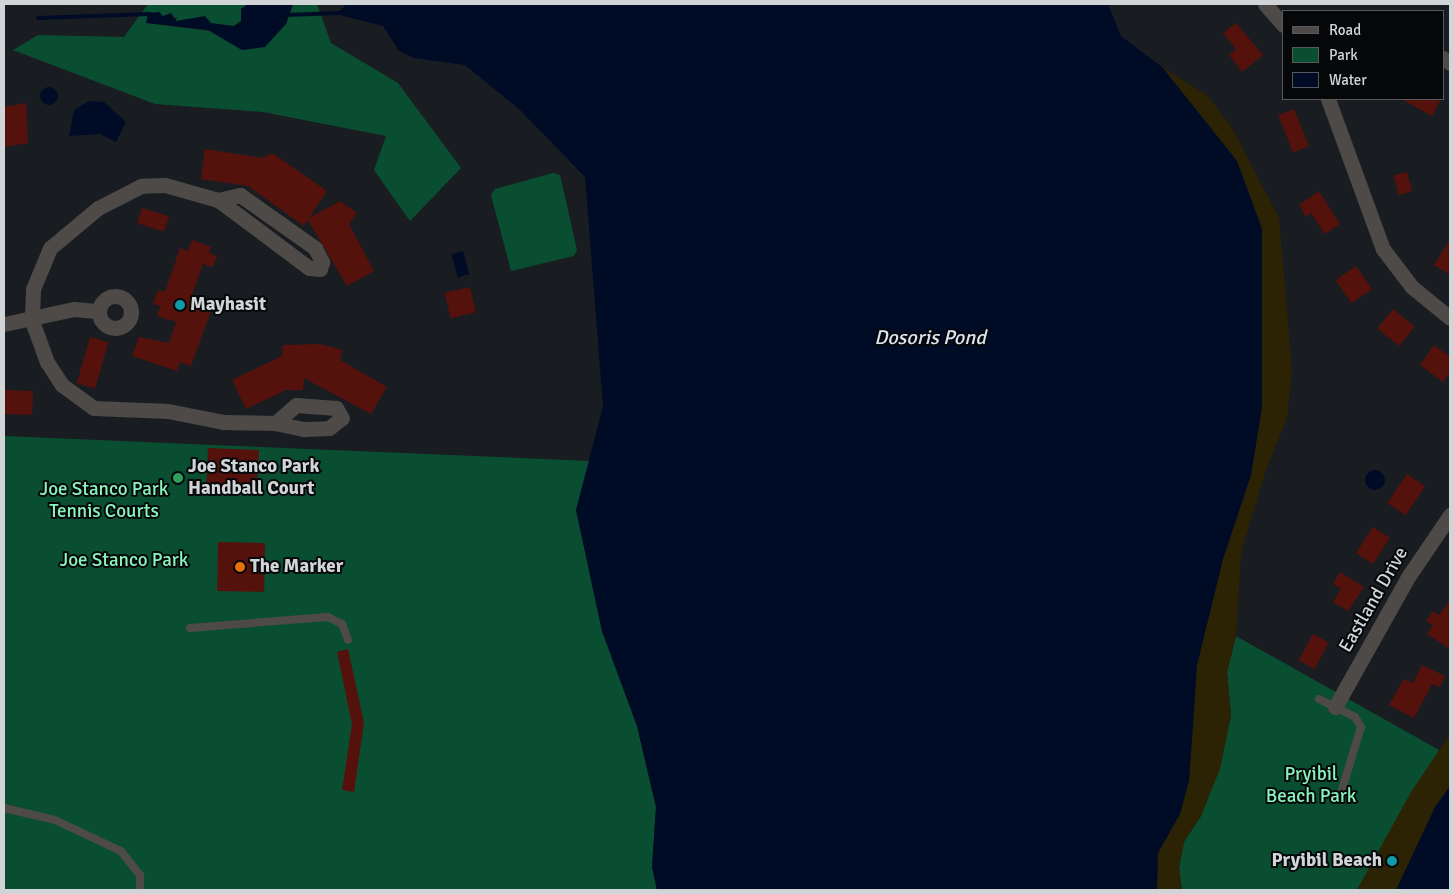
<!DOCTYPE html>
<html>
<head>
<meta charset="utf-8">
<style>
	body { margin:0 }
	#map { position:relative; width:1454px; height:894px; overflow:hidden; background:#191d21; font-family:Signika,sans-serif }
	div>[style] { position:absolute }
	.green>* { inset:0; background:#0a4e32 }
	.sand>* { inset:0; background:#2b2303 }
	.water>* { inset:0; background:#000b25; transform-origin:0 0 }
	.round { border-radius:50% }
	.stream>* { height:4px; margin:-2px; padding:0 2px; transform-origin:2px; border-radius:2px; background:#000b25 }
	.building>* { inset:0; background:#55110c; transform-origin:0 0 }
	.service>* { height:8px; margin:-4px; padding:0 4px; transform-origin:4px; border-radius:4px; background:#4d4a48 }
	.minor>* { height:15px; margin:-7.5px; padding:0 7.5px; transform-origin:7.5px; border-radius:7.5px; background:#4d4a48 }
	.minor>.ring { margin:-7.5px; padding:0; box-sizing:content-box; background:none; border:15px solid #4d4a48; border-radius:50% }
	.dots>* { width:14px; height:14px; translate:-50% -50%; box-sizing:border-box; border:2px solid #060709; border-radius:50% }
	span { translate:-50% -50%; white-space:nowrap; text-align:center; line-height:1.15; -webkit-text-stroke:4px #060709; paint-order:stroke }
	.poi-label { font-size:19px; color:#d2d5d8; font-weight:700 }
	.left { translate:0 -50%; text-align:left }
	.right { translate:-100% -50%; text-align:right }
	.park-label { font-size:19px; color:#88f5bd }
	.street-label { font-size:19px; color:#d2d5d8 }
	.water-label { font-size:20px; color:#d9e5f5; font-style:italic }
	.frame { position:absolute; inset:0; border:5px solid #d2d5d8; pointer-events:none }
	.legend { position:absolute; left:1282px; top:10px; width:162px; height:90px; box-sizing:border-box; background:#060709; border:1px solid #58595c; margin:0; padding:6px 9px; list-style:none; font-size:15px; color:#d2d5d8 }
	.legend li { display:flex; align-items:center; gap:10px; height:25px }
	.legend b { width:25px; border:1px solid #58595c }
</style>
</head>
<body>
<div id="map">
	<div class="green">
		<i style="clip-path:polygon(148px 4px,248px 4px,241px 9px,241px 21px,234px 26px,176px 21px,177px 17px,147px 23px,209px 31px,242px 50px,286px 24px,293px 4px,317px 4px,331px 43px,398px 83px,461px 168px,410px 221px,374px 170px,386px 136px,263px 112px,155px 104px,13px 50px,38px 35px,124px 37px)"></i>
		<i style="clip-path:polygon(553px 173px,560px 175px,577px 250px,574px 256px,511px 271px,491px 195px,495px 189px)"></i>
		<i style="clip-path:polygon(4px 436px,590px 461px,576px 510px,602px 631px,637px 726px,656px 807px,652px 867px,657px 890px,4px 890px)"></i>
		<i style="clip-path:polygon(1236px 636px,1439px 750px,1357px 890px,1182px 890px,1179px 868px,1184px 842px,1201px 816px,1231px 716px,1227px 672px)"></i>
	</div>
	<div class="sand">
		<i style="clip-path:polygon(1162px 67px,1208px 96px,1232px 128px,1279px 218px,1292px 371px,1287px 418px,1266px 470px,1241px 552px,1236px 636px,1227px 672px,1231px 716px,1220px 769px,1201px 816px,1184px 842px,1179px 868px,1182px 890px,1157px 890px,1158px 853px,1180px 814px,1189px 781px,1197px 665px,1223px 559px,1251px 475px,1262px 407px,1262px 229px,1237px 161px)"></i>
		<i style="clip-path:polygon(1450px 734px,1450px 786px,1396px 890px,1357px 890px,1411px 792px)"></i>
	</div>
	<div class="water">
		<i style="clip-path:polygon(248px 4px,293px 4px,286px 24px,265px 47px,242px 50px,209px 30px,146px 23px,148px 13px,159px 12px,163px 16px,171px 13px,176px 21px,205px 16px,211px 23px,234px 26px,241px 21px,241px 9px)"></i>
		<i style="clip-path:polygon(347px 4px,1108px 4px,1121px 36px,1162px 67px,1237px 161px,1262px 229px,1262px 407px,1251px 475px,1223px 559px,1197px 665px,1189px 781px,1180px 814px,1158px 853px,1157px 890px,657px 890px,652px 867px,656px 807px,637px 726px,602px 631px,576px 510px,603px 406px,585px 177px,521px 111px,465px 65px,414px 58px,399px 51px,383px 26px,336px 14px)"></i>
		<i class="round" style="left:40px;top:87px;width:18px;height:18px"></i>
		<i style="clip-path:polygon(89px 101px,104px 102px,126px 122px,116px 142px,100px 134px,69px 136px,74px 110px)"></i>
		<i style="left:463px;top:251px;width:24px;height:12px;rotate:75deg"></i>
		<i class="round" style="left:1365px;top:470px;width:20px;height:20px"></i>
		<i style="clip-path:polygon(1450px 786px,1450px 890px,1396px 890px,1435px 807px)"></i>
	</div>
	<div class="stream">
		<i style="left:285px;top:15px;width:55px;rotate:-2.1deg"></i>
		<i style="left:38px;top:18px;width:112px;rotate:-2deg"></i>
	</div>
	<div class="building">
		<i style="clip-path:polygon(1236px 23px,1263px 55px,1242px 72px,1229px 55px,1236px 49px,1223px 33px)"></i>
		<i style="clip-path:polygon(1401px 99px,1441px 99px,1432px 116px)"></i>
		<i style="clip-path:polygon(26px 103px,28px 143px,4px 147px,4px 107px)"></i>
		<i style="left:1294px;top:109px;width:40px;height:17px;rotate:68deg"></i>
		<i style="clip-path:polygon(205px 149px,263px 158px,272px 153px,327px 191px,309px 218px,340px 201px,357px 213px,349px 224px,374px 271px,347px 286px,308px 220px,304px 226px,248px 186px,201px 179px)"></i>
		<i style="left:1407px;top:172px;width:20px;height:14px;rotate:75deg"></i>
		<i style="clip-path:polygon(1319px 191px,1340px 224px,1325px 234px,1311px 213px,1306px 217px,1299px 205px)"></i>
		<i style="left:142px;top:208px;width:28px;height:16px;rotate:17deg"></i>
		<i style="clip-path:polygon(1450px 239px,1450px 275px,1434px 265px)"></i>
		<i style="clip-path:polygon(192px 240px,211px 247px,209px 253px,217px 256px,213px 267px,203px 264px,190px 300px,212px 308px,191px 366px,180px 362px,177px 371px,132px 356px,139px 337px,169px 343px,176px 322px,157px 316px,160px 306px,153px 304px,158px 290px,165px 292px,180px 248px,188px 251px)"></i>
		<i style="left:1356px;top:266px;width:28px;height:25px;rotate:55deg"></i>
		<i style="left:470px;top:287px;width:26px;height:26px;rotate:77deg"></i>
		<i style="left:1393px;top:309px;width:28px;height:25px;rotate:39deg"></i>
		<i style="left:90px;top:337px;width:19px;height:48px;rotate:16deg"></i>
		<i style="clip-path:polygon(320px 344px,342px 350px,340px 360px,387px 387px,371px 414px,304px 378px,303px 390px,286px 390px,246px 409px,232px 380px,282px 356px,283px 345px)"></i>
		<i style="clip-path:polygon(1434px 345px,1450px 357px,1450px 372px,1443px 382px,1420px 365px)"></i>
		<i style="left:4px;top:390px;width:29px;height:24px;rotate:2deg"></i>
		<i style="clip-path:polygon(208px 448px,259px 450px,257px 485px,231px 484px,230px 493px,206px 492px)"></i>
		<i style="left:1407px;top:474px;width:22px;height:35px;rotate:34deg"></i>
		<i style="left:1373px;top:527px;width:20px;height:31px;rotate:33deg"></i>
		<i style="left:218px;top:542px;width:47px;height:49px;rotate:1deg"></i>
		<i style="clip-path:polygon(1340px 572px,1364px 587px,1348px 611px,1333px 602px,1341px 589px,1333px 584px)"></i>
		<i style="clip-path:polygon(1450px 600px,1450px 649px,1427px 634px,1433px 625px,1426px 621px,1433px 611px,1439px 615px)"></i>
		<i style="left:1313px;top:634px;width:18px;height:30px;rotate:29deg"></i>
		<i style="clip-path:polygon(348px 649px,364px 723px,354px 792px,342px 790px,352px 724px,337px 652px)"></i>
		<i style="clip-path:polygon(1422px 665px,1445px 676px,1440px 687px,1432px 684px,1414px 718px,1389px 705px,1404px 679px,1413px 683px)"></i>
	</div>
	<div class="service">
		<i style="left:190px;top:628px;width:138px;rotate:-4.6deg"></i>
		<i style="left:328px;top:617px;width:16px;rotate:27deg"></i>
		<i style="left:342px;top:624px;width:17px;rotate:69deg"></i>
		<i style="left:1319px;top:699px;width:40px;rotate:26.6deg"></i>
		<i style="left:1355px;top:717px;width:12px;rotate:59deg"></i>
		<i style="left:1361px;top:727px;width:72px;rotate:106.9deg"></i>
		<i style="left:4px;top:808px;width:52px;rotate:13.2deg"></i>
		<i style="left:55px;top:820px;width:73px;rotate:25.2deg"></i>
		<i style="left:121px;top:851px;width:31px;rotate:52deg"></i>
		<i style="left:140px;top:875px;width:15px;rotate:90deg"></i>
	</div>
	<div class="minor">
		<i style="left:1265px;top:4px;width:28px;rotate:49deg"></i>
		<i style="left:1443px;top:58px;width:9px;rotate:36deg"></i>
		<i style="left:1328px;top:99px;width:160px;rotate:69.9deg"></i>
		<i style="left:1383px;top:249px;width:48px;rotate:52.7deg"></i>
		<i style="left:1412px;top:287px;width:49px;rotate:39.2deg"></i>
		<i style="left:218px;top:200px;width:23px;rotate:-13deg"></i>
		<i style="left:240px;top:195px;width:92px;rotate:35.2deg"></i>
		<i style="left:315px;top:248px;width:16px;rotate:63deg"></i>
		<i style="left:322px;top:262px;width:7px;rotate:106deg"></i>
		<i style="left:320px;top:269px;width:11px;rotate:-175deg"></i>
		<i style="left:309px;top:268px;width:114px;rotate:-143.2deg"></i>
		<i style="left:218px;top:200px;width:55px;rotate:-164.2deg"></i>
		<i style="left:165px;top:185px;width:24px;rotate:178deg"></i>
		<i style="left:141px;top:186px;width:48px;rotate:152.9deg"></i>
		<i style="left:98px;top:208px;width:62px;rotate:140.2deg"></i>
		<i style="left:50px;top:248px;width:44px;rotate:112.5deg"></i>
		<i style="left:33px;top:289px;width:32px;rotate:92deg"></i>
		<i style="left:32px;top:321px;width:44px;rotate:69.9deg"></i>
		<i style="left:47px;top:362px;width:27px;rotate:57deg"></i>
		<i style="left:62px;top:385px;width:39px;rotate:36deg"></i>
		<i style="left:94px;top:408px;width:74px;rotate:2.3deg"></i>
		<i style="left:168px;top:411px;width:56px;rotate:11.3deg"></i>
		<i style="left:223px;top:422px;width:52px;rotate:1.1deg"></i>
		<i style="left:275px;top:423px;width:30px;rotate:12deg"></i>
		<i style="left:304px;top:429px;width:25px;rotate:-2deg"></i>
		<i style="left:329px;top:428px;width:16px;rotate:-38deg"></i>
		<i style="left:342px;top:418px;width:12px;rotate:-121deg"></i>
		<i style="left:336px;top:408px;width:40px;rotate:-175.7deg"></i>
		<i style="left:296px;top:405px;width:28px;rotate:139deg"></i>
		<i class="ring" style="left:99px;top:296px;width:17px;height:17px"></i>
		<i style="left:4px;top:324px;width:72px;rotate:-12.1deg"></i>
		<i style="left:74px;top:309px;width:25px;rotate:5deg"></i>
		<i style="left:1335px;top:707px;width:149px;rotate:-60.7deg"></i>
		<i style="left:1408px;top:577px;width:75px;rotate:-55.9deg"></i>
	</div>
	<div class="dots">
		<i style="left:180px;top:305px;background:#0f9aa8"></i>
		<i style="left:178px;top:478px;background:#2e9e5b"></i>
		<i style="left:240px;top:567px;background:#e8710a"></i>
		<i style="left:1392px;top:861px;background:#0f9aa8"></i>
	</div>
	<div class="poi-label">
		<span class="left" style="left:190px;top:305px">Mayhasit</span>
		<span class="left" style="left:188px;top:478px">Joe Stanco Park<br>Handball Court</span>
		<span class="left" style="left:250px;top:567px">The Marker</span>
		<span class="right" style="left:1382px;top:861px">Pryibil Beach</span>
	</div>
	<div class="park-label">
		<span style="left:104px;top:501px">Joe Stanco Park<br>Tennis Courts</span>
		<span style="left:124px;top:561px">Joe Stanco Park</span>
		<span style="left:1311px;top:786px">Pryibil<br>Beach Park</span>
	</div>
	<div class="street-label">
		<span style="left:1374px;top:600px;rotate:-60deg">Eastland Drive</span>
	</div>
	<div class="water-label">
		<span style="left:930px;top:337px">Dosoris Pond</span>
	</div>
	<div class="frame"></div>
	<ul class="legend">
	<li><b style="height:6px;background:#4d4a48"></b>Road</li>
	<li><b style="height:14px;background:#0a4e32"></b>Park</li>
	<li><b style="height:14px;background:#000b25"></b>Water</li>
	</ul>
</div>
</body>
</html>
